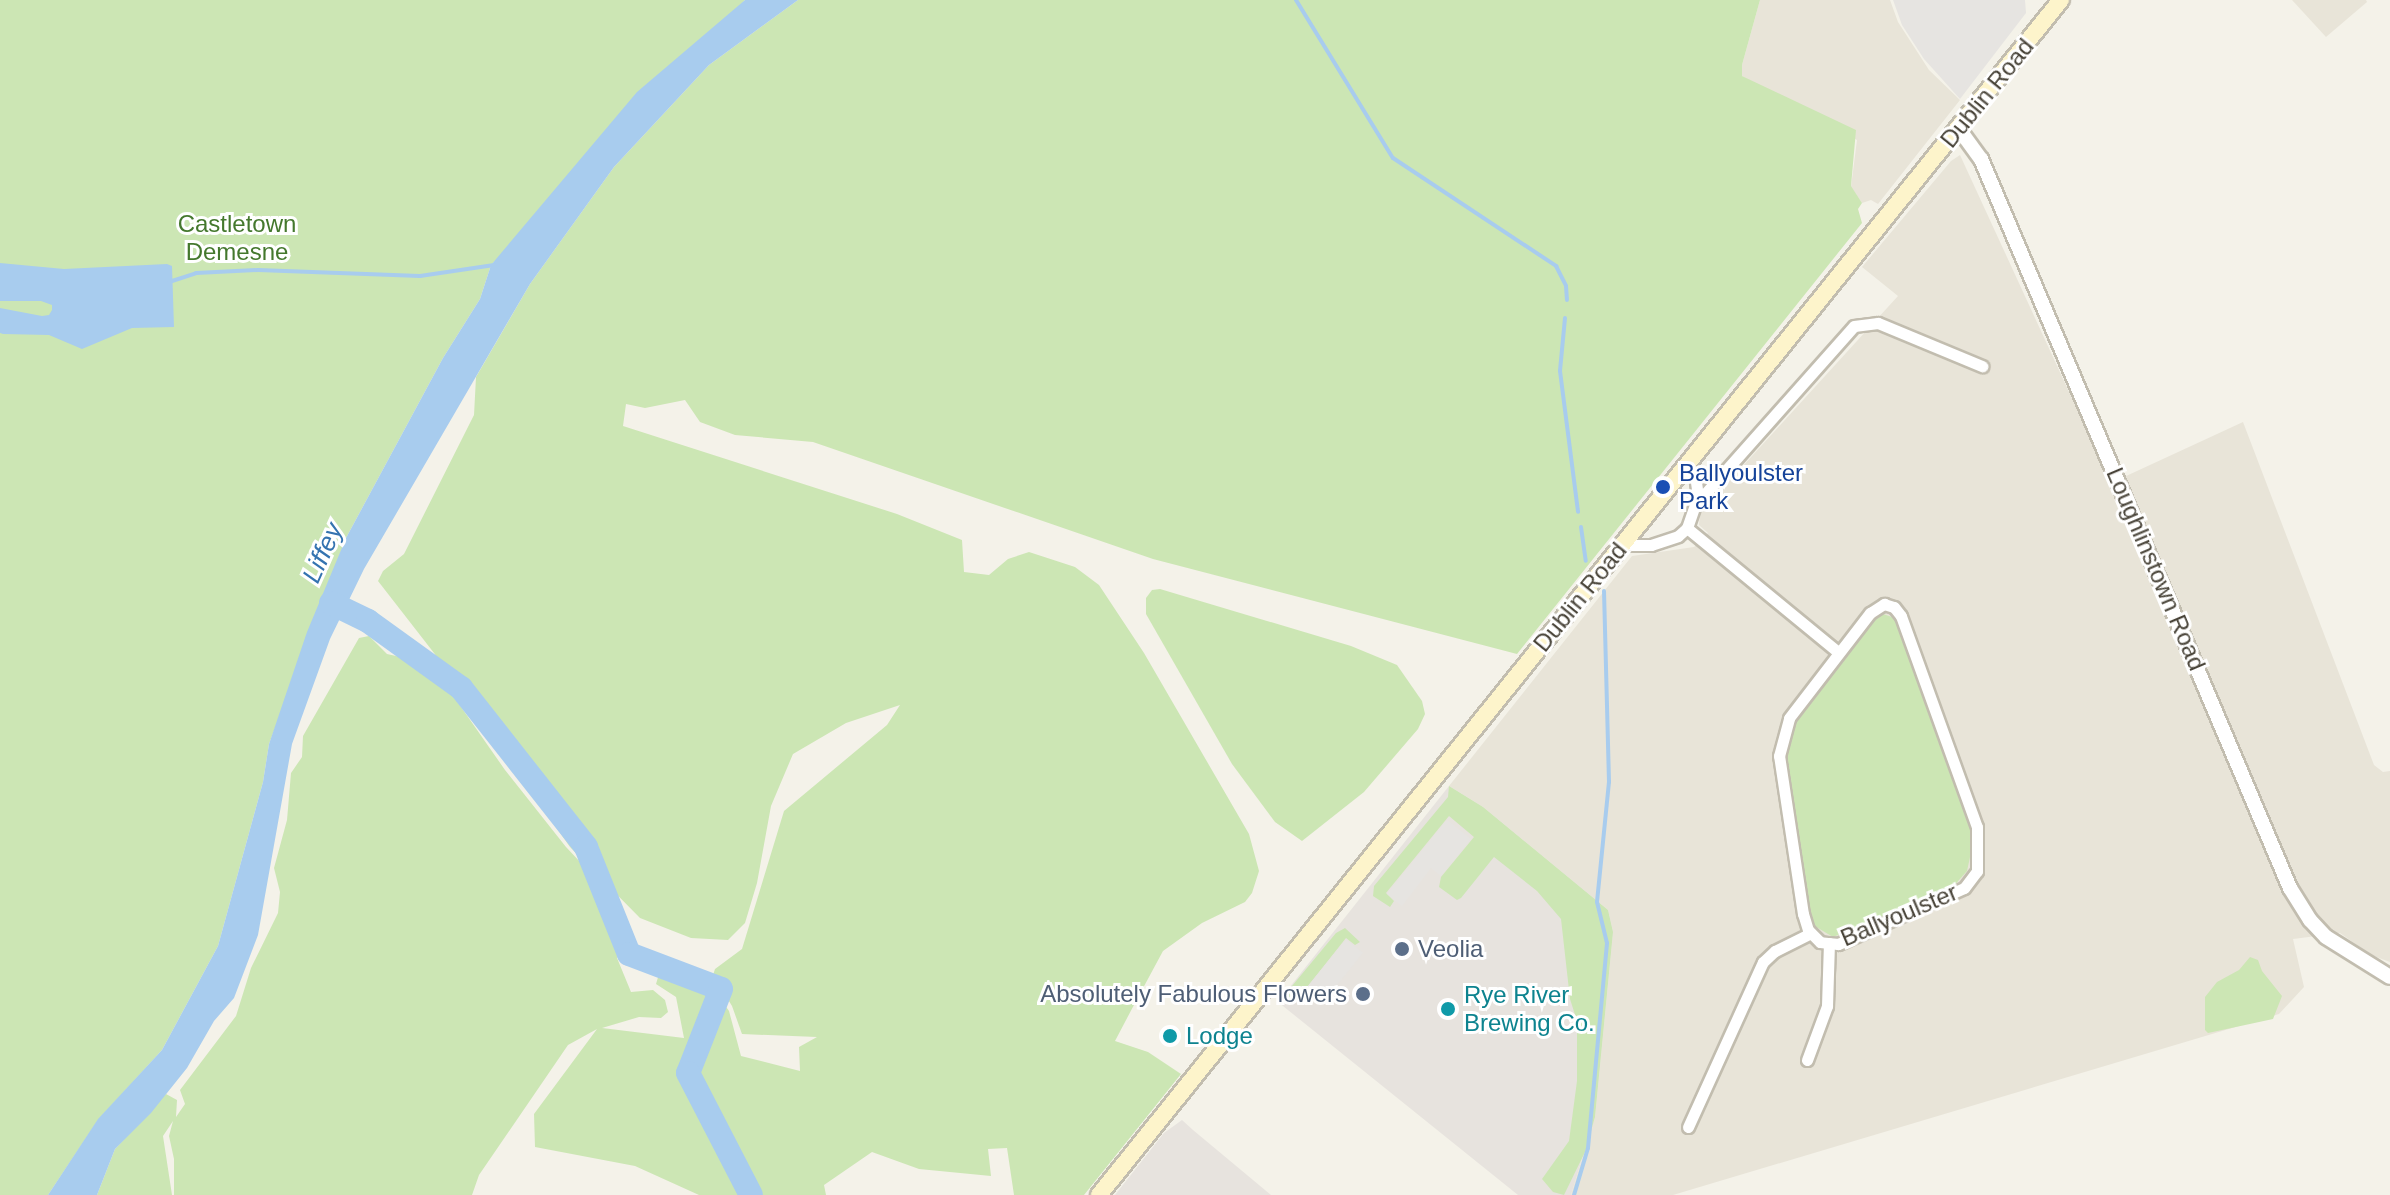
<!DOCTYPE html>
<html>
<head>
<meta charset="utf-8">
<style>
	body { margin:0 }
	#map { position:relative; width:2390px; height:1195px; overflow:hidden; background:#f4f2e9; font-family:Helvetica,sans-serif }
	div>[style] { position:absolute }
	.residential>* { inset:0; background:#e8e4d8 }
	.industrial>* { inset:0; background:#e7e3de }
	.green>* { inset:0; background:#cce6b4 }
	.parking>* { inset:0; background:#e6e4e1; transform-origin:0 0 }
	.water>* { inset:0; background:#a8ccee }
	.stream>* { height:4px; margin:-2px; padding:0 2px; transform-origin:2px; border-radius:2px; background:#a8ccee }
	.river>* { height:24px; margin:-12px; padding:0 12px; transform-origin:12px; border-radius:12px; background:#a8ccee }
	.roads { filter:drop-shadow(2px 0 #c2bdaf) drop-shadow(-2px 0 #c2bdaf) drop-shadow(0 2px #c2bdaf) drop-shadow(0 -2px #c2bdaf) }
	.minor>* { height:11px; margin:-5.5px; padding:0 5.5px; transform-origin:5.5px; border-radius:5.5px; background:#fff }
	.tertiary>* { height:14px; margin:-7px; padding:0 7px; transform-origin:7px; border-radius:7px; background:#fff }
	.secondary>* { height:16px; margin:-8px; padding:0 8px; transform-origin:8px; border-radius:8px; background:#fdf4cb }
	.dots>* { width:22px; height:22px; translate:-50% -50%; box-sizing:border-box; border:4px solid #fff; border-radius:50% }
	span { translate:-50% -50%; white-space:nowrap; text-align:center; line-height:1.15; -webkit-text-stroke:6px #fff; paint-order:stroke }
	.street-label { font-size:24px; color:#484338 }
	.park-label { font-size:24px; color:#44782d }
	.transit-label { font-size:24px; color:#164399 }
	.left { translate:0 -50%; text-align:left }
	.service-label { font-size:24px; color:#4e5e75 }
	.right { translate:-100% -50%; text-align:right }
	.culture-label { font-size:24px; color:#0d838f }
	.water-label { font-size:26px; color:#3473b0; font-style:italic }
</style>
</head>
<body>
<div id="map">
	<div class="residential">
		<i style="clip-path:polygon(1760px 0,1890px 0,1898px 22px,1929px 70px,1960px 100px,1878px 204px,1871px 200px,1862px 203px,1851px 187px,1857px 140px,1742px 76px,1742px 65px)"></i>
		<i style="clip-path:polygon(2292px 0,2366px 0,2367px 2px,2326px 37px)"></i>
		<i style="clip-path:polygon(1960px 155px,2111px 483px,2243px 422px,2374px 765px,2383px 772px,2390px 771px,2390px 962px,2371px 955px,2340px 933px,2293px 939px,2304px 987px,2279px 1014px,1673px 1195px,1571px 1195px,1595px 1117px,1613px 932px,1608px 910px,1483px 807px,1449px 786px,1632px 556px,1694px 547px,1708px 533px,1699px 525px,1700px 513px,1898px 296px,1862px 267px,1951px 161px)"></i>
	</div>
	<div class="industrial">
		<i style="clip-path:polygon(1449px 786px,1483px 807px,1608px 910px,1613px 932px,1595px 1117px,1571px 1195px,1518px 1195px,1278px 1002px)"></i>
		<i style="clip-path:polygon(1182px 1120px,1193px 1130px,1271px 1195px,1115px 1195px,1164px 1133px)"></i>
	</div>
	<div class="green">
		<i style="clip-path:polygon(0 0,745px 0,491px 265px,480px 299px,443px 358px,346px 538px,269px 744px,263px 782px,218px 946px,162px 1050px,98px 1120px,48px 1195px,0 1195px)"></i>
		<i style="clip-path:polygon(798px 0,1760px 0,1742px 65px,1742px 76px,1856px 130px,1851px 186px,1862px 203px,1858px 209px,1862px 223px,1517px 654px,1153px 559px,813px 442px,735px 435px,700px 422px,685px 400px,645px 408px,626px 404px,623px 426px,897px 514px,962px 540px,964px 572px,989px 575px,1008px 559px,1029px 552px,1075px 567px,1099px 585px,1144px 653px,1249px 834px,1259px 871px,1252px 893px,1245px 902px,1202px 923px,1163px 951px,1135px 1003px,1115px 1041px,1148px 1052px,1181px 1074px,1084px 1195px,1014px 1195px,1007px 1148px,988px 1149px,991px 1176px,919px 1169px,872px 1152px,824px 1185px,826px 1195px,699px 1195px,635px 1166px,535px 1147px,534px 1114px,597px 1029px,568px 1045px,479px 1175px,472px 1195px,174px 1195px,174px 1159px,169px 1136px,173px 1121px,163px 1136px,172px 1195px,97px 1195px,115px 1149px,166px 1094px,177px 1100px,176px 1117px,185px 1104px,180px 1090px,236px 1016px,251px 968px,278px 913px,280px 892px,274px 868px,287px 820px,291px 773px,302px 757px,303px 736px,359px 638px,369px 636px,387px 654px,414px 660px,445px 684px,505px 770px,566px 847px,597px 880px,620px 925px,617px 958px,631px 992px,653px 990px,665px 1000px,668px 1012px,661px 1018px,639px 1017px,602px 1028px,684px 1038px,676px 997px,656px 984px,659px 974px,706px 978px,729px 1011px,741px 1056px,800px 1071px,799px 1047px,817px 1037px,742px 1034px,732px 1006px,713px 975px,715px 969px,742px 949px,784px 811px,887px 725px,900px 705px,846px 723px,793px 754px,771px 806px,757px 883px,745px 923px,728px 940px,691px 938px,640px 918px,570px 847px,434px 653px,378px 581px,383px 571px,404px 554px,474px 415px,476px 377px,530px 284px,614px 167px,709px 65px)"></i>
		<i style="clip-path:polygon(1160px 589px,1351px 646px,1397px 665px,1422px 701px,1425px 714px,1418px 729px,1364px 792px,1302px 841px,1275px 822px,1232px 764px,1146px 614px,1146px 598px,1152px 590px)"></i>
		<i style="clip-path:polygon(1880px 613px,1895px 618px,1904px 638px,1970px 825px,1972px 848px,1967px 871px,1952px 888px,1833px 937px,1813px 925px,1809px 913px,1784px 755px,1793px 721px)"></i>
		<i style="clip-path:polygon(1449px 786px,1483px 807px,1608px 910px,1613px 932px,1595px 1117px,1585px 1152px,1564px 1195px,1553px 1192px,1542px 1179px,1569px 1141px,1577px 1081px,1577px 1021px,1570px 999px,1561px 919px,1537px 891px,1494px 857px,1461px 898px,1457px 900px,1439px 887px,1441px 877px,1474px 837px,1449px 816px,1386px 893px,1394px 901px,1390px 907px,1373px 896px,1374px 886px,1448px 797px)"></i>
		<i style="clip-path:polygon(1345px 928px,1360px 942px,1355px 945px,1346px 938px,1304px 991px,1313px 1000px,1299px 997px,1289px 1005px,1287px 992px,1336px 933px)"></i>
		<i style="clip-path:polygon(2250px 957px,2258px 960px,2262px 971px,2282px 996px,2273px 1019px,2208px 1033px,2205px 1030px,2205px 997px,2217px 982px,2239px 970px)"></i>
	</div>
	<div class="parking">
		<i style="clip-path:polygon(1893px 0,2025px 0,2026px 13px,1960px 99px,1924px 59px,1902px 25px)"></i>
		<i style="clip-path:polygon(1447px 820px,1471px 839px,1441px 876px,1431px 868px,1402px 906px,1387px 894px)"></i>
		<i style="left:1346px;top:939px;width:22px;height:67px;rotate:39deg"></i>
	</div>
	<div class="water">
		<i style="clip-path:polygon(745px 0,798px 0,709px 65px,614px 167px,530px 284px,364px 569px,330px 639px,292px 744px,258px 935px,234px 998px,214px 1021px,187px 1068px,151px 1113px,115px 1149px,97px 1195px,48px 1195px,98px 1119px,162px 1050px,218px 946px,263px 782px,269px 744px,307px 632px,346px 538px,443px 358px,480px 299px,491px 265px,637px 92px)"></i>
		<i style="clip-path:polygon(0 263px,64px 269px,167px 264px,172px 266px,174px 327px,132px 328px,82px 349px,49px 335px,3px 334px,0 333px,0 308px,42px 316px,49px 315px,52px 310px,52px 305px,41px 301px,0 301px)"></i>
	</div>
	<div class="stream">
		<i style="left:1296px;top:0;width:185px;rotate:58.5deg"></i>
		<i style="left:1393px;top:158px;width:196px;rotate:33.5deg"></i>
		<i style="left:1556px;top:266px;width:22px;rotate:63deg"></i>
		<i style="left:1566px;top:286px;width:14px;rotate:86deg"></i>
		<i style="left:169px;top:282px;width:28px;rotate:-18deg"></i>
		<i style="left:196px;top:273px;width:62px;rotate:-2.8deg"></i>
		<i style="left:258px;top:270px;width:162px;rotate:2.1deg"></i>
		<i style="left:420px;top:276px;width:75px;rotate:-8.5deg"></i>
		<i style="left:1565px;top:318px;width:53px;rotate:95.4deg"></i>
		<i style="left:1560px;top:371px;width:142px;rotate:82.7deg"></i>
		<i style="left:1581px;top:527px;width:34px;rotate:82deg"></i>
		<i style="left:1574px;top:1195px;width:49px;rotate:-73.4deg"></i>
		<i style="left:1588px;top:1148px;width:206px;rotate:-84.7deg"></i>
		<i style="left:1607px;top:943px;width:42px;rotate:-103.7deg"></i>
		<i style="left:1597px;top:902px;width:121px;rotate:-84.3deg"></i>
		<i style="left:1609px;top:782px;width:191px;rotate:-91.5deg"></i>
	</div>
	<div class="river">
		<i style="left:331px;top:603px;width:41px;rotate:25.9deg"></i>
		<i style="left:368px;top:621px;width:115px;rotate:35.8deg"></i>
		<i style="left:461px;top:688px;width:202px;rotate:51.8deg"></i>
		<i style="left:586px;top:847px;width:115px;rotate:68.1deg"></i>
		<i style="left:629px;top:954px;width:98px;rotate:20.8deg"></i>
		<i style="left:721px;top:989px;width:90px;rotate:111.4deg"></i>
		<i style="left:688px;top:1073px;width:137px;rotate:62.7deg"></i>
	</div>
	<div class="roads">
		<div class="minor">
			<i style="left:1686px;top:467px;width:12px;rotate:42deg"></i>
			<i style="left:1695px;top:475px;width:21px;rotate:82deg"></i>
			<i style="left:1698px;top:496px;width:34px;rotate:109deg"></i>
			<i style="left:1687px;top:528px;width:195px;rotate:39.4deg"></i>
			<i style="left:1698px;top:496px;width:5px"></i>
			<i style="left:1703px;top:496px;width:227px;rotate:-48.4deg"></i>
			<i style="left:1854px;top:326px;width:24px;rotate:-7deg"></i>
			<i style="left:1878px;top:323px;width:113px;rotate:22.5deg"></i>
			<i style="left:1626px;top:539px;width:8px;rotate:45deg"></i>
			<i style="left:1632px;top:545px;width:19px"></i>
			<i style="left:1651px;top:545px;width:28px;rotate:-18deg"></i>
			<i style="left:1678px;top:536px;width:12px;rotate:-42deg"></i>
			<i style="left:1884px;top:604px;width:10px;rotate:17deg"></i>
			<i style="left:1894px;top:607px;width:11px;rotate:52deg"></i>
			<i style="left:1901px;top:616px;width:224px;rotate:70.2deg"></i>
			<i style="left:1977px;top:827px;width:44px;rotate:90deg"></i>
			<i style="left:1977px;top:871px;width:21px;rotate:127deg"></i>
			<i style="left:1964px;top:888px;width:138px;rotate:156deg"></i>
			<i style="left:1838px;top:944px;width:18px;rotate:-174deg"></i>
			<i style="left:1820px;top:942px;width:17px;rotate:-135deg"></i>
			<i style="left:1808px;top:930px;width:17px;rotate:-107deg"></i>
			<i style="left:1803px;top:914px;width:160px;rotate:-98.6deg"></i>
			<i style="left:1779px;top:756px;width:39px;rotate:-75deg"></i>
			<i style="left:1789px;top:718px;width:133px;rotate:-52.4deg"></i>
			<i style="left:1870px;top:613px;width:17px;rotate:-33deg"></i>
			<i style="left:1807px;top:1060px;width:58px;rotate:-69.7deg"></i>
			<i style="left:1827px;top:1006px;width:63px;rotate:-88.2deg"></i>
			<i style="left:1688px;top:1127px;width:181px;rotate:-65.6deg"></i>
			<i style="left:1763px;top:962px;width:16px;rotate:-43deg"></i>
			<i style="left:1775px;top:951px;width:40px;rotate:-26.6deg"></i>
		</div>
		<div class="tertiary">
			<i style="left:1959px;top:129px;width:37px;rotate:54deg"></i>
			<i style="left:1981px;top:159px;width:792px;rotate:67.03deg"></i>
			<i style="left:2290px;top:888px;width:38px;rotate:58deg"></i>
			<i style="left:2310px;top:920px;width:23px;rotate:47deg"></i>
			<i style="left:2326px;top:937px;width:75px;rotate:32deg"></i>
		</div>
		<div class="secondary">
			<i style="left:1099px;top:1195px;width:1534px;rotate:-51.17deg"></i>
		</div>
	</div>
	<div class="dots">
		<i style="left:1663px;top:487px;background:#1a4fb4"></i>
		<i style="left:1402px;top:949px;background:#5c6f8a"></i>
		<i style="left:1363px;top:994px;background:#5c6f8a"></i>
		<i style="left:1448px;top:1009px;background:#0f9aa8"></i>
		<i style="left:1170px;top:1036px;background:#0f9aa8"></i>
	</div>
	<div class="street-label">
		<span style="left:1987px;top:93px;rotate:-51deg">Dublin Road</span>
		<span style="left:2156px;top:569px;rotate:67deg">Loughlinstown Road</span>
		<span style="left:1580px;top:597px;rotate:-51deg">Dublin Road</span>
		<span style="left:1899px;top:915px;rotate:-23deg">Ballyoulster</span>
	</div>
	<div class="park-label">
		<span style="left:237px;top:238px">Castletown<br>Demesne</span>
	</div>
	<div class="transit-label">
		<span class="left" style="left:1679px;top:487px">Ballyoulster<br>Park</span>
	</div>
	<div class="service-label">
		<span class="left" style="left:1418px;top:949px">Veolia</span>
		<span class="right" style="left:1347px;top:994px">Absolutely Fabulous Flowers</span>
	</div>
	<div class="culture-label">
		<span class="left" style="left:1464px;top:1009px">Rye River<br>Brewing Co.</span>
		<span class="left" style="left:1186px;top:1036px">Lodge</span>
	</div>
	<div class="water-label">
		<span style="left:323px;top:553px;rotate:-66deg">Liffey</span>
	</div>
</div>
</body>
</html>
